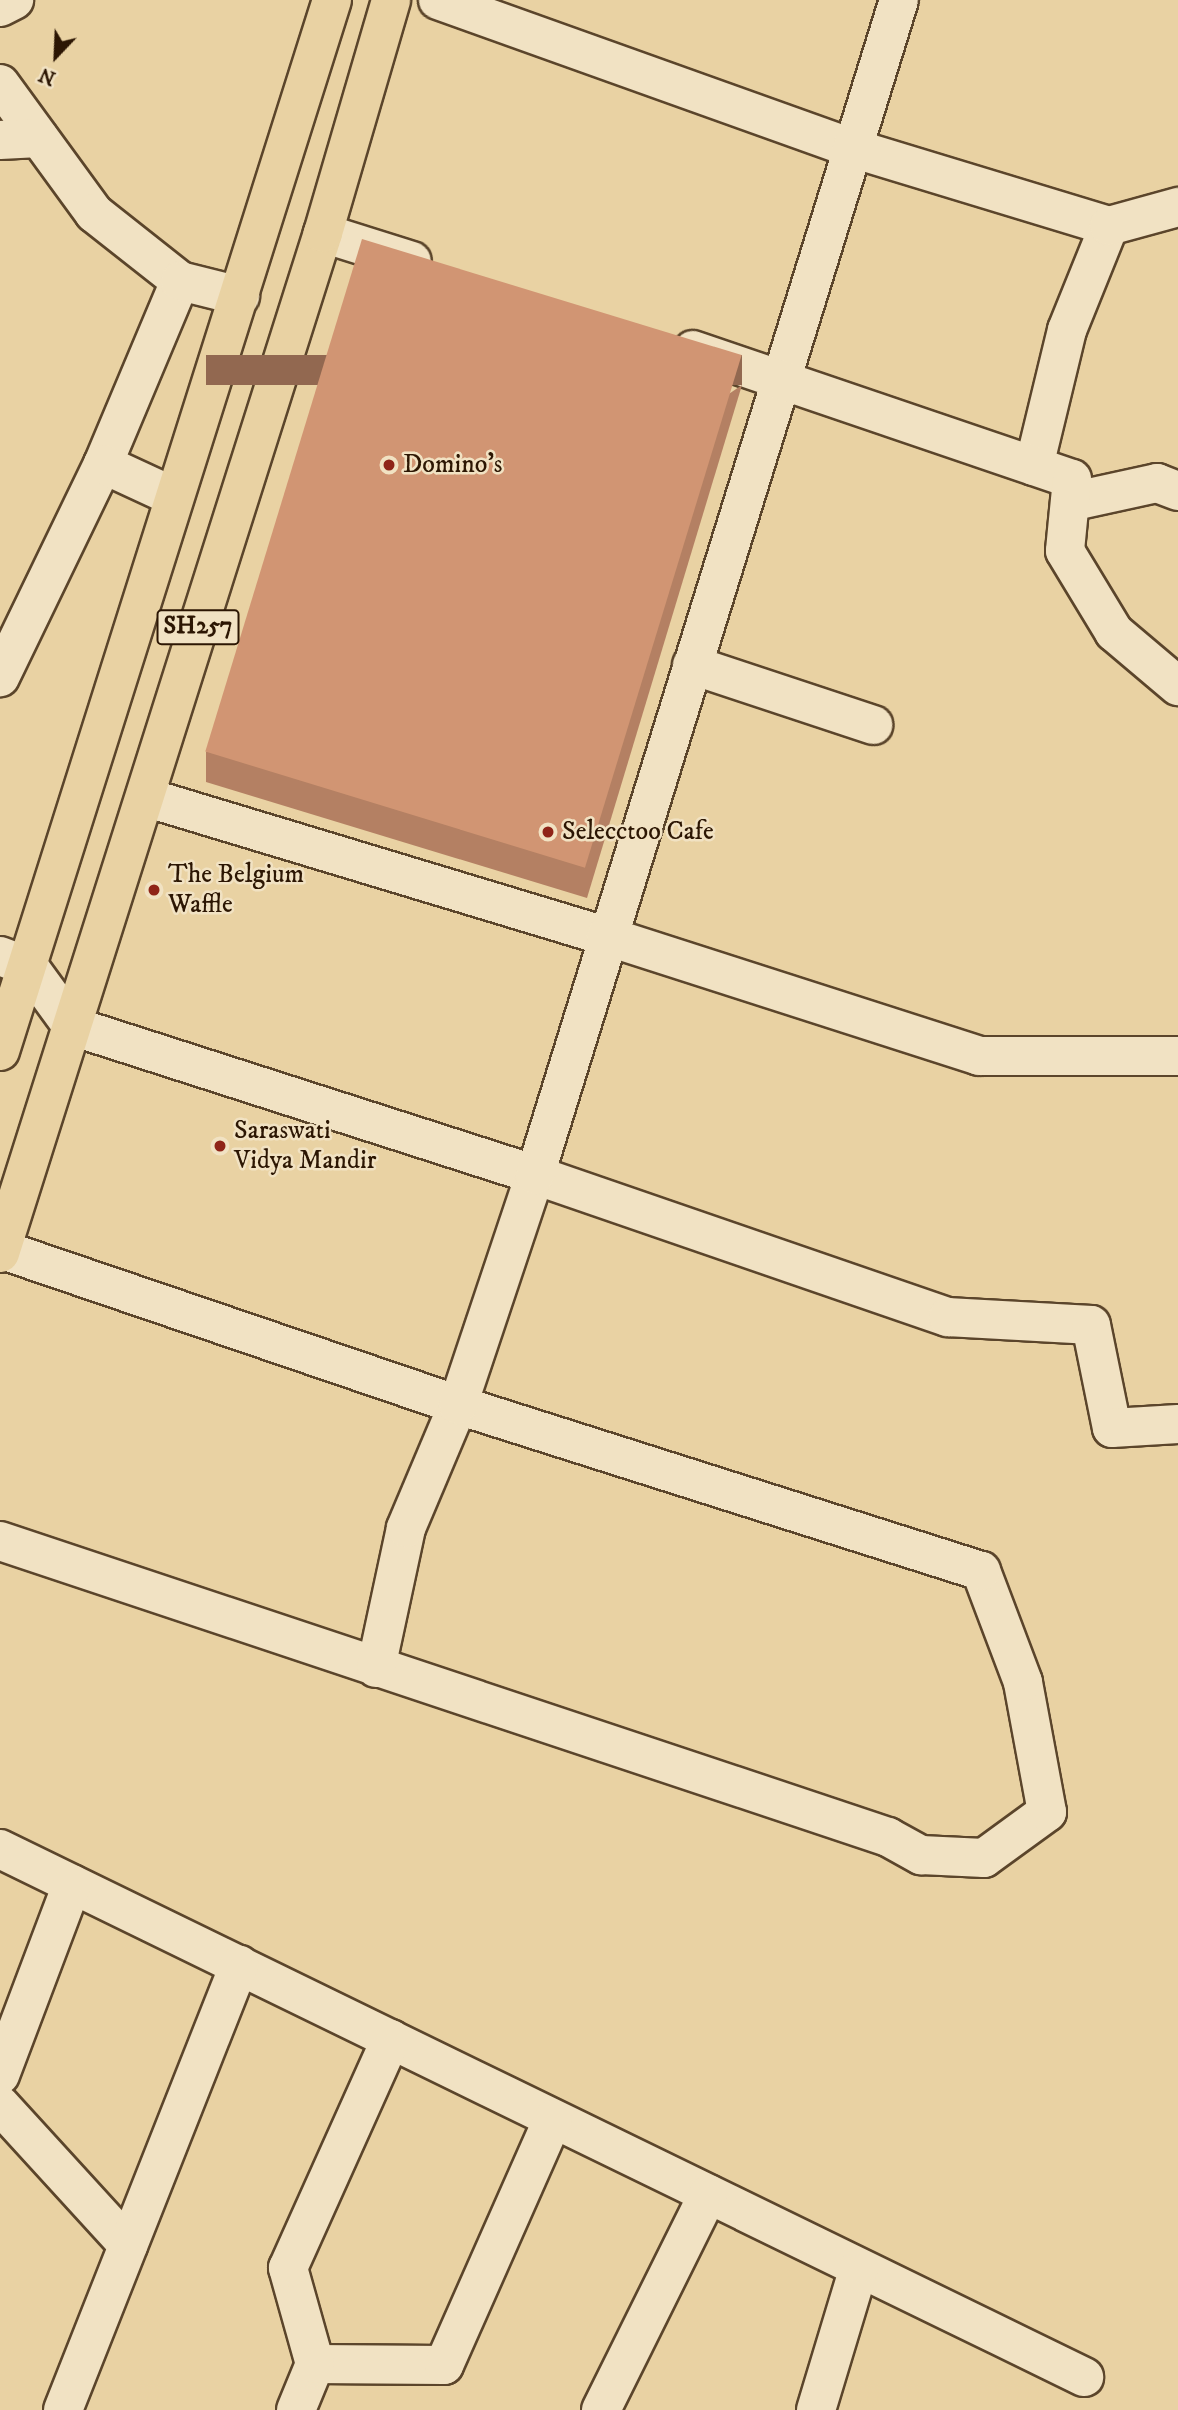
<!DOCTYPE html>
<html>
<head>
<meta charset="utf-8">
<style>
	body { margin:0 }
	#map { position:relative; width:1178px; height:2410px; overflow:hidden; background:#e9d2a3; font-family:"IM FELL DW Pica",serif }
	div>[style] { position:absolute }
	.roads { filter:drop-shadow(2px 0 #5b452b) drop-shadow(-2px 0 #5b452b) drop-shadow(0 2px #5b452b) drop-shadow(0 -2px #5b452b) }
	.minor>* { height:38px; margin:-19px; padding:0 19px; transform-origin:19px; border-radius:19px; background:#f1e2c3 }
	.tertiary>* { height:38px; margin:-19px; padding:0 19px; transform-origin:19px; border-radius:19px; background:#f1e2c3 }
	.secondary>* { height:38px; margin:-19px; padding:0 19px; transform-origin:19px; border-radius:19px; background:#f1e2c3 }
	.primary>* { height:38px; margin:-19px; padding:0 19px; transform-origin:19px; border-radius:19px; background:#e9d2a3 }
	.wall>* { inset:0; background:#b48063 }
	.shaded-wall>* { inset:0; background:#926850; transform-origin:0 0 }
	.building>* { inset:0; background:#d19573; transform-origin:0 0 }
	.dots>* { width:19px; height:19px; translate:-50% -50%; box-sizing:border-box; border:4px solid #f1e2c3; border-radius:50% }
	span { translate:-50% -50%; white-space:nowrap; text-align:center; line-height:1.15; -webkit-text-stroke:5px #f1e2c3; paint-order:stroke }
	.shield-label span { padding:2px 5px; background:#f1e2c3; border:2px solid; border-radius:5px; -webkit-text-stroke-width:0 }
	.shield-label { font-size:24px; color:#2c1603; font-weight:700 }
	.poi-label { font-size:26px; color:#2c1603 }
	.left { translate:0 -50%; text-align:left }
	.north { position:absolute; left:21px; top:21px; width:70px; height:70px; -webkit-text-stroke:5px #f1e2c3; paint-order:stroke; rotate:203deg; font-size:19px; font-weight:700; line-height:28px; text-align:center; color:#2c1603 }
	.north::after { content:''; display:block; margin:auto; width:24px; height:32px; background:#2c1603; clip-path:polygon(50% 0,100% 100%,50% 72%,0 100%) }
</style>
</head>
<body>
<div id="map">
	<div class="roads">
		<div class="minor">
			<i style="left:438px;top:0;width:440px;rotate:19.7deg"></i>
			<i style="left:852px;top:148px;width:269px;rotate:16.9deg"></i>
			<i style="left:1109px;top:226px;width:112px;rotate:112deg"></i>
			<i style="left:1067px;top:330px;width:140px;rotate:103.6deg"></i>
			<i style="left:0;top:84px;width:160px;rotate:53.9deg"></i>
			<i style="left:94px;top:213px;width:110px;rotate:38.3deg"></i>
			<i style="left:180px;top:281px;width:199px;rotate:112.8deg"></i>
			<i style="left:103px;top:464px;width:237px;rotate:115.8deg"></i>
			<i style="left:0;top:140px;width:39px;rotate:-3deg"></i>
			<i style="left:1109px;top:226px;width:72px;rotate:-15.4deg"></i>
			<i style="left:180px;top:281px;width:62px;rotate:14deg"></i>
			<i style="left:103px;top:464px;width:78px;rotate:24.9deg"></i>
			<i style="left:1070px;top:502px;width:89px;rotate:-12.3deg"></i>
			<i style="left:1157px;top:483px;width:22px;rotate:21deg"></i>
			<i style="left:692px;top:665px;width:191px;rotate:18.3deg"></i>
			<i style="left:145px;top:797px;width:481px;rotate:16.8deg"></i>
			<i style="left:606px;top:936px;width:392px;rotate:17.8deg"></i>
			<i style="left:979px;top:1056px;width:199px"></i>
			<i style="left:0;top:956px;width:31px;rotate:21deg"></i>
			<i style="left:29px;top:967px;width:73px;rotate:53.9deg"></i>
			<i style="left:72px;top:1026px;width:486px;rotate:17.8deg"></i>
			<i style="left:535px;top:1175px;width:437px;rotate:19deg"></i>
			<i style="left:948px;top:1317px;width:143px;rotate:3.2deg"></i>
			<i style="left:1091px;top:1325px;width:105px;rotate:78.5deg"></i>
			<i style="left:1112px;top:1428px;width:66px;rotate:-3.5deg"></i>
			<i style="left:0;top:1541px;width:936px;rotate:18.43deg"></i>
			<i style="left:888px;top:1837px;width:38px;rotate:29deg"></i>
			<i style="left:921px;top:1855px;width:63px;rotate:2.7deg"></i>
			<i style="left:984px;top:1858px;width:78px;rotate:-36.1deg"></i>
			<i style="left:1047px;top:1812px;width:132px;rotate:-100.5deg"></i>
			<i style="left:1023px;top:1682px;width:119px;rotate:-110.7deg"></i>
			<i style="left:981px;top:1571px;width:549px;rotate:-162.39deg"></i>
			<i style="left:458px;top:1405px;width:483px;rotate:-161.2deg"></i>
			<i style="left:376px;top:1668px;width:143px;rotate:-77.9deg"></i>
			<i style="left:406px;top:1528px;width:134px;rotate:-67.1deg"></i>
			<i style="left:458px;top:1405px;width:243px;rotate:-71.5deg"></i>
			<i style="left:535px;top:1175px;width:1230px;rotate:-72.79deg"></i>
			<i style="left:0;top:1849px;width:1206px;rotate:25.97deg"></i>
			<i style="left:0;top:2075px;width:204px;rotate:-69.3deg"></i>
			<i style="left:0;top:2105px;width:190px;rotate:47.6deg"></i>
			<i style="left:315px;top:2364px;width:129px;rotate:0.4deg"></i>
			<i style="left:444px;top:2365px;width:269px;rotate:-66.1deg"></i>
			<i style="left:63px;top:2410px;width:479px;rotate:-68.4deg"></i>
			<i style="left:296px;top:2410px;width:50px;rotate:-67.6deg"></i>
			<i style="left:315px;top:2364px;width:100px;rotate:-105.7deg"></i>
			<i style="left:288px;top:2268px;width:251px;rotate:-65.8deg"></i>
			<i style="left:601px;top:2410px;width:241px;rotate:-63.6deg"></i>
			<i style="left:816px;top:2410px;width:148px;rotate:-73.2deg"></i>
		</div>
		<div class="tertiary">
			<i style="left:323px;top:233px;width:93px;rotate:17.5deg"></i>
			<i style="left:693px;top:350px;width:400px;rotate:18.8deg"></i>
			<i style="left:1072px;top:479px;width:72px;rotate:95.6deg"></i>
			<i style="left:1065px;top:551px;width:95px;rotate:58.8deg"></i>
			<i style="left:1114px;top:632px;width:84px;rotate:40.2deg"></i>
		</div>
		<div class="secondary">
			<i style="left:0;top:7px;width:16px;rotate:-27deg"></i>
		</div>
		<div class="primary">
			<i style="left:0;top:1051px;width:1102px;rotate:-72.47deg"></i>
			<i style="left:0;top:1253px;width:1070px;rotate:-72.43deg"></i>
			<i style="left:323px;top:233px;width:243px;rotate:-73.7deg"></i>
		</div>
	</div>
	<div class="wall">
		<i style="clip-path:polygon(742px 385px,587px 898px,206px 782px,206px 752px)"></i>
	</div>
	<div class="shaded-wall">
		<i style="left:742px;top:355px;width:30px;height:536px;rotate:90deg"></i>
	</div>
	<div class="building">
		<i style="left:362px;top:239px;width:397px;height:536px;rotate:17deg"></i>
	</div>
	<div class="dots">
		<i style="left:389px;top:465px;background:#8f2418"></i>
		<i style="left:548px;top:832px;background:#8f2418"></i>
		<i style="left:154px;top:890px;background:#8f2418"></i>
		<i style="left:220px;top:1146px;background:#8f2418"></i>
	</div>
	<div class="shield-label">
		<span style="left:198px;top:627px">SH257</span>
	</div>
	<div class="poi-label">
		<span class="left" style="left:403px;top:465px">Domino's</span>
		<span class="left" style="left:562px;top:832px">Selecctoo Cafe</span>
		<span class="left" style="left:168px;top:890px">The Belgium<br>Waffle</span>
		<span class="left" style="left:234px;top:1146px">Saraswati<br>Vidya Mandir</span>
	</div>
	<div class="north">N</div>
</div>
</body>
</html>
